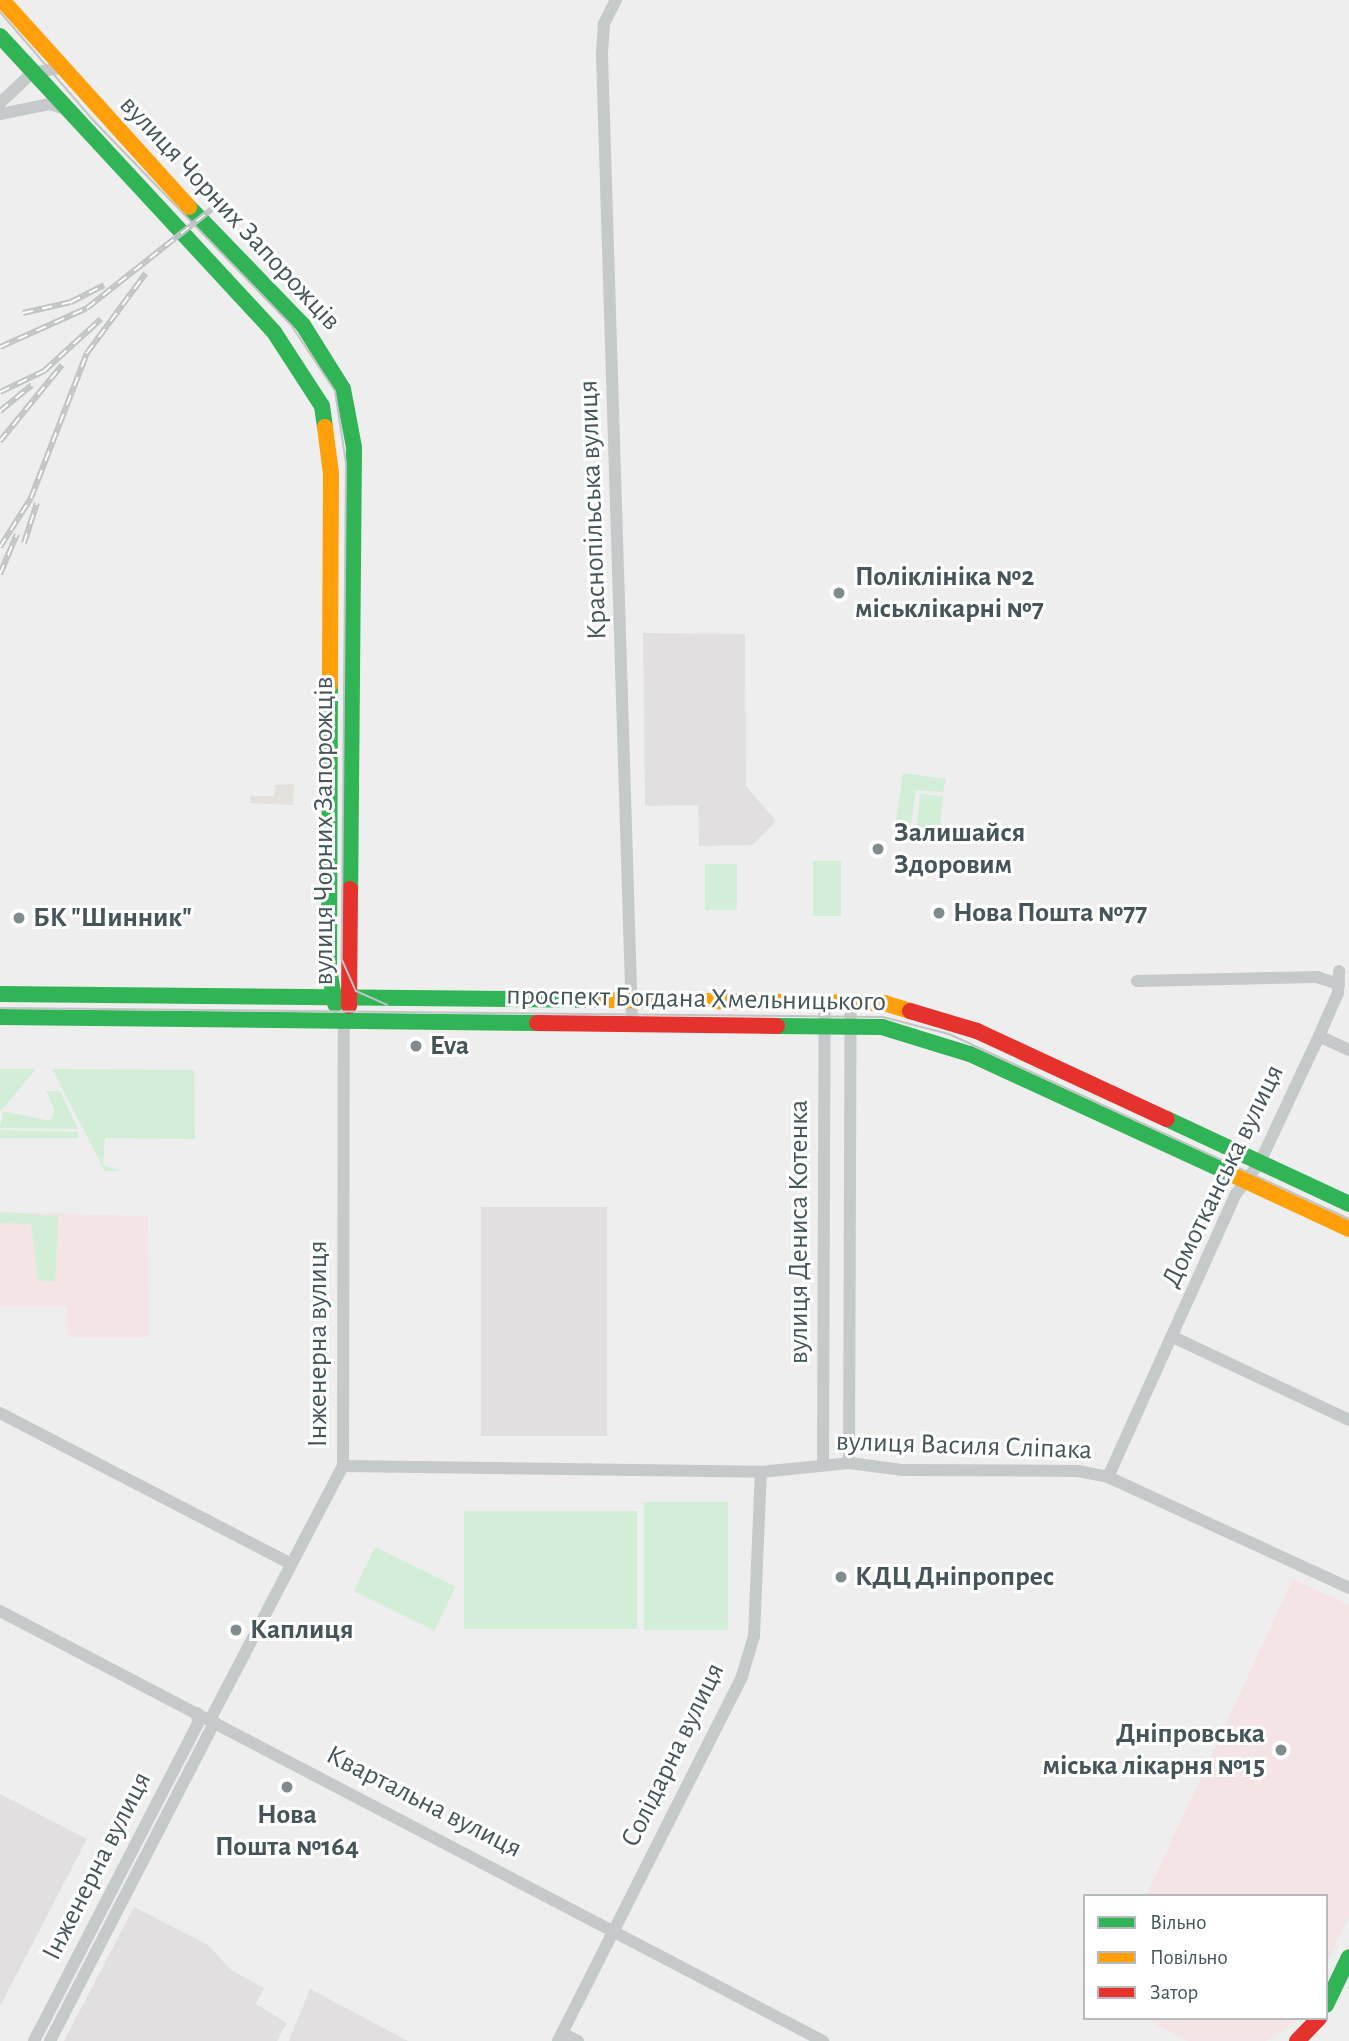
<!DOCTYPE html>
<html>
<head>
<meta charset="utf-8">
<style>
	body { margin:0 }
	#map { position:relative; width:1349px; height:2041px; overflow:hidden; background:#efeeee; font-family:"Alegreya Sans",sans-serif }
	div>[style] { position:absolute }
	.commercial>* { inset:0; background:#e4e0db }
	.education>* { inset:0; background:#e1dfe0; transform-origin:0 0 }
	.medical>* { inset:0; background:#f5e4e6 }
	.green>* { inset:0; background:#d2eed6; transform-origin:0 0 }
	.street>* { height:12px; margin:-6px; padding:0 6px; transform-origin:6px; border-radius:6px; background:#c5c9ca }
	.fast>* { height:16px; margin:-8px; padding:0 8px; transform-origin:8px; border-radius:8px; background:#30b455 }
	.slow>* { height:16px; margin:-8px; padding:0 8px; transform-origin:8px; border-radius:8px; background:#ff9f0a }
	.jam>* { height:16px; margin:-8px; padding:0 8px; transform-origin:8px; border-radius:8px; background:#e5322d }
	.tram>* { height:2px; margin:-1px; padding:0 1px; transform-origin:1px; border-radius:1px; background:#c1c4c4 }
	.rail>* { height:6px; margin-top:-3px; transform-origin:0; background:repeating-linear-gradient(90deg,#fff 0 10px,#c1c4c4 0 20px); box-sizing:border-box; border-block:2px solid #c1c4c4 }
	.dots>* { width:19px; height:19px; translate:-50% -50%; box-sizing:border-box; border:4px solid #fff; border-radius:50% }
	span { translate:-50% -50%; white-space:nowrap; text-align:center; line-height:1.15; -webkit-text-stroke:6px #fff; paint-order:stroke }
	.street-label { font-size:28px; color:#45555a }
	.poi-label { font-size:28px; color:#45555a; font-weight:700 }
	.left { translate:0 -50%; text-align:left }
	.right { translate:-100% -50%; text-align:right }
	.legend { position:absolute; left:1083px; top:1894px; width:245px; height:126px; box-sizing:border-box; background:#fff; border:2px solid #b5bbbd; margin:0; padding:9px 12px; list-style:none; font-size:21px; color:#45555a }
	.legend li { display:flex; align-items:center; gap:14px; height:35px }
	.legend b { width:35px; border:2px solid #b5bbbd }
</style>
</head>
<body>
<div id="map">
	<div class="commercial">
		<i style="clip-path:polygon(294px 784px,293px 805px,250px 803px,250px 796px,274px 796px,275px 785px)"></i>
	</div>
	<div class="education">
		<i style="clip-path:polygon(643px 633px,745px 634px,746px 786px,776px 821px,752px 845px,699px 846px,698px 805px,645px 806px)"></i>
		<i style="left:481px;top:1207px;width:126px;height:229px"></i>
		<i style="clip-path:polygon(0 1794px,87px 1839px,0 2006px)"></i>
		<i style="clip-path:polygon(134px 1907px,208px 1945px,231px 1970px,264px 1988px,256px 2004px,287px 2023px,277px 2041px,64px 2041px)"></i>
		<i style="clip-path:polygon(310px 1989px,408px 2041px,289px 2041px)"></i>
	</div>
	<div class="medical">
		<i style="clip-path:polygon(0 1212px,148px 1216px,149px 1337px,68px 1337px,67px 1306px,0 1306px)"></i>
		<i style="clip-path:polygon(1293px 1579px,1349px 1605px,1349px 1916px,1326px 1965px,1326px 1896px,1146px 1896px)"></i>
		<i style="clip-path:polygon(1144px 2018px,1301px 2018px,1267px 2041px,1187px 2041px)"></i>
	</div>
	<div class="green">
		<i style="clip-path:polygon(903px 773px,946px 779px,943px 792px,916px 790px,908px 842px,893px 840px)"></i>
		<i style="left:920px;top:794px;width:23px;height:49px;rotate:5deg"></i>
		<i style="left:813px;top:861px;width:28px;height:55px"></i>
		<i style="left:705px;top:864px;width:32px;height:46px"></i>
		<i style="clip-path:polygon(0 1069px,36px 1069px,0 1112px)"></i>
		<i style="clip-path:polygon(52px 1069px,194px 1070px,195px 1139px,105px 1138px,103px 1165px,120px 1171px,105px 1171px)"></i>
		<i style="clip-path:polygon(46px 1091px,60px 1091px,78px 1129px,0 1128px,3px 1111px,50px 1121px,55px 1111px)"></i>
		<i style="clip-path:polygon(0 1130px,78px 1132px,78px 1138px,0 1138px)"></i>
		<i style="clip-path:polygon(0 1212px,58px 1216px,55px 1282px,38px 1280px,31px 1224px,0 1223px)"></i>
		<i style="left:728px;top:1502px;width:128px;height:84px;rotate:90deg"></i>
		<i style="left:464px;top:1511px;width:173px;height:118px"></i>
		<i style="left:375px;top:1547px;width:90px;height:49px;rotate:26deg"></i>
	</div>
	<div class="street">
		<i style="left:616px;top:0;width:27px;rotate:117deg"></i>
		<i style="left:604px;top:24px;width:31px;rotate:94deg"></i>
		<i style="left:602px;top:55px;width:966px;rotate:88.22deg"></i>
		<i style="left:0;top:103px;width:44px;rotate:-43.2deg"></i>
		<i style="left:32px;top:73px;width:28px;rotate:-10deg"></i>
		<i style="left:0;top:114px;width:50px;rotate:-11.5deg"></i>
		<i style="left:49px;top:104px;width:15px;rotate:16deg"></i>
		<i style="left:1137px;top:981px;width:180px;rotate:-1.3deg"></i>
		<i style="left:1317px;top:977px;width:23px;rotate:18deg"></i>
		<i style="left:1319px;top:1036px;width:33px;rotate:25deg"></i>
		<i style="left:1173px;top:1337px;width:195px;rotate:25.2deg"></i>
		<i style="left:0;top:1413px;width:328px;rotate:27.4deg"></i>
		<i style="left:849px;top:1463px;width:463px;rotate:-89.8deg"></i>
		<i style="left:823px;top:1465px;width:466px;rotate:-89.8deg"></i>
		<i style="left:343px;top:1466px;width:418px;rotate:0.8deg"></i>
		<i style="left:761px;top:1472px;width:88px;rotate:-5.8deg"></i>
		<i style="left:849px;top:1463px;width:53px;rotate:7.5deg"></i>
		<i style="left:902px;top:1470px;width:176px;rotate:0.3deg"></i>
		<i style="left:1078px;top:1471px;width:31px;rotate:11deg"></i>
		<i style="left:1108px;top:1477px;width:265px;rotate:24.7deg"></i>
		<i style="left:1108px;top:1477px;width:311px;rotate:-65.7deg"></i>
		<i style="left:1236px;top:1194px;width:40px;rotate:-53deg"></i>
		<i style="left:1260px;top:1162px;width:139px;rotate:-64.9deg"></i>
		<i style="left:1319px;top:1036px;width:47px;rotate:-66.2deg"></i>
		<i style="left:1338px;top:993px;width:22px;rotate:-87deg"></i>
		<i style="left:0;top:1611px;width:929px;rotate:27.59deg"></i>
		<i style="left:210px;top:1720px;width:287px;rotate:-62.4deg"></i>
		<i style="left:343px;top:1466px;width:447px;rotate:-89.9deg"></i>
		<i style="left:562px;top:2033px;width:18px;rotate:27deg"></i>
		<i style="left:34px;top:2041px;width:358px;rotate:-62.7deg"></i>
		<i style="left:198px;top:1723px;width:10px;rotate:-96deg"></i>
		<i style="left:50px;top:2041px;width:359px;rotate:-62.7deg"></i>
		<i style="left:558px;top:2041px;width:409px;rotate:-63.2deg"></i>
		<i style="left:742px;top:1676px;width:42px;rotate:-73.3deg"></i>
		<i style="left:754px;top:1636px;width:164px;rotate:-87.6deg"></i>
	</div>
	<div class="fast">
		<i style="left:0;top:36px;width:403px;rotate:47.2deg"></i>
		<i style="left:274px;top:332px;width:88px;rotate:57deg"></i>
		<i style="left:322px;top:406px;width:21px;rotate:82deg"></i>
		<i style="left:189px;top:207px;width:164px;rotate:46deg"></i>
		<i style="left:303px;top:325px;width:75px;rotate:58deg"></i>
		<i style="left:343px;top:389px;width:59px;rotate:79.3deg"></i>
		<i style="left:354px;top:447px;width:442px;rotate:90.5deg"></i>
		<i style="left:330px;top:685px;width:284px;rotate:90.2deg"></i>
		<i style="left:329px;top:969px;width:36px;rotate:80deg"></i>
		<i style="left:0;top:994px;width:607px;rotate:0.57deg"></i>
		<i style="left:0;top:1017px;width:537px;rotate:0.64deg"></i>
		<i style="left:777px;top:1026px;width:105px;rotate:0.5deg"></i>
		<i style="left:882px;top:1027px;width:92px;rotate:17.1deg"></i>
		<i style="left:970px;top:1054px;width:289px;rotate:24.7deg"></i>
		<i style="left:1167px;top:1119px;width:201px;rotate:25deg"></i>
		<i style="left:1326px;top:2005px;width:53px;rotate:-64.4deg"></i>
	</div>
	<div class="slow">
		<i style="left:2px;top:0;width:279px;rotate:47.9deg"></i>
		<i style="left:325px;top:427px;width:47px;rotate:82.7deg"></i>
		<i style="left:331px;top:474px;width:211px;rotate:90.3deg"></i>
		<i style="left:607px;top:1000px;width:277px;rotate:0.6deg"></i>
		<i style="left:884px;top:1003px;width:27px;rotate:17deg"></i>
		<i style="left:1233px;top:1175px;width:128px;rotate:25deg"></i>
	</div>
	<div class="jam">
		<i style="left:349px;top:1006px;width:117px;rotate:-89.5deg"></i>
		<i style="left:910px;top:1011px;width:70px;rotate:16.6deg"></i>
		<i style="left:977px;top:1031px;width:209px;rotate:24.9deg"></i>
		<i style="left:537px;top:1023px;width:240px;rotate:0.7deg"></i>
		<i style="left:1297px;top:2041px;width:32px;rotate:-46deg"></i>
	</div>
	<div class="tram">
		<i style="left:0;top:12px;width:143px;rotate:49.3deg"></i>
		<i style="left:93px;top:120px;width:285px;rotate:46deg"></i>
		<i style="left:291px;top:325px;width:79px;rotate:56.3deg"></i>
		<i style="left:335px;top:391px;width:73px;rotate:81.3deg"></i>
		<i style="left:346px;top:463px;width:497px;rotate:90.5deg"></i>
		<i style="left:342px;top:960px;width:34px;rotate:66deg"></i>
		<i style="left:356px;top:991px;width:34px;rotate:24deg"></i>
		<i style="left:0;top:1008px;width:883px;rotate:0.58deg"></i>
		<i style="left:883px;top:1017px;width:68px;rotate:14.4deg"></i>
		<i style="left:949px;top:1034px;width:441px;rotate:24.8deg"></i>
	</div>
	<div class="rail">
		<i style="left:23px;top:313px;width:49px;rotate:-12.9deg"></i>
		<i style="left:71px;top:302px;width:37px;rotate:-27deg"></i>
		<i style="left:0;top:347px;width:95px;rotate:-24.1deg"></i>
		<i style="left:87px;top:308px;width:167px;rotate:-38.4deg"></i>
		<i style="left:0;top:392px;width:49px;rotate:-25.5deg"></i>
		<i style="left:44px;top:371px;width:77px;rotate:-42.4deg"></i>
		<i style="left:0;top:411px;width:41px;rotate:-39.1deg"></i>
		<i style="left:0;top:441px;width:98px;rotate:-50.8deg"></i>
		<i style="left:24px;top:543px;width:42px;rotate:-72deg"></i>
		<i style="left:0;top:547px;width:58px;rotate:-57.7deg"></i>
		<i style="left:31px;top:498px;width:155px;rotate:-68.9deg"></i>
		<i style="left:87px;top:353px;width:99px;rotate:-53.6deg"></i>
		<i style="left:0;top:574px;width:43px;rotate:-67deg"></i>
	</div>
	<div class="dots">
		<i style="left:839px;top:593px;background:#808b8e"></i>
		<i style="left:878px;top:849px;background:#808b8e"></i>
		<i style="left:939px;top:913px;background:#808b8e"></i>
		<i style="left:19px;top:918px;background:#808b8e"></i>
		<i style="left:416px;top:1046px;background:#808b8e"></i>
		<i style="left:841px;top:1577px;background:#808b8e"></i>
		<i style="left:236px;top:1630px;background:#808b8e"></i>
		<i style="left:1281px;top:1750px;background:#808b8e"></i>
		<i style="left:287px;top:1787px;background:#808b8e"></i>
	</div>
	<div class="street-label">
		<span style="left:230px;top:213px;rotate:47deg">вулиця Чорних Запорожців</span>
		<span style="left:593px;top:510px;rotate:-92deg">Краснопільська вулиця</span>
		<span style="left:324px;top:831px;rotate:-90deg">вулиця Чорних Запорожців</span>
		<span style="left:696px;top:999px;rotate:1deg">проспект Богдана Хмельницького</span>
		<span style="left:1223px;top:1176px;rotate:-64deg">Домотканська вулиця</span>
		<span style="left:799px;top:1232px;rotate:-90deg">вулиця Дениса Котенка</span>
		<span style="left:318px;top:1344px;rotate:-90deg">Інженерна вулиця</span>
		<span style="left:964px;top:1446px;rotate:2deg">вулиця Василя Сліпака</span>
		<span style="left:673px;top:1755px;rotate:-64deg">Солідарна вулиця</span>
		<span style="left:424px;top:1802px;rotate:27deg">Квартальна вулиця</span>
		<span style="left:97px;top:1866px;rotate:-63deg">Інженерна вулиця</span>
	</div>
	<div class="poi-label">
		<span class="left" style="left:855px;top:593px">Поліклініка №2<br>міськлікарні №7</span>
		<span class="left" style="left:894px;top:849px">Залишайся<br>Здоровим</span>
		<span class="left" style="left:953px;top:913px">Нова Пошта №77</span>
		<span class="left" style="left:33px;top:918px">БК "Шинник"</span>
		<span class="left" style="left:430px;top:1046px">Eva</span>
		<span class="left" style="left:855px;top:1577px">КДЦ Дніпропрес</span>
		<span class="left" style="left:250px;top:1630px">Каплиця</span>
		<span class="right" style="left:1265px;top:1750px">Дніпровська<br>міська лікарня №15</span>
		<span style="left:287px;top:1831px">Нова<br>Пошта №164</span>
	</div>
	<ul class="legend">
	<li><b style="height:9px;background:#30b455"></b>Вільно</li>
	<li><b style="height:9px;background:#ff9f0a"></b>Повільно</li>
	<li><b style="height:9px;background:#e5322d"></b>Затор</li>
	</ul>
</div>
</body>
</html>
